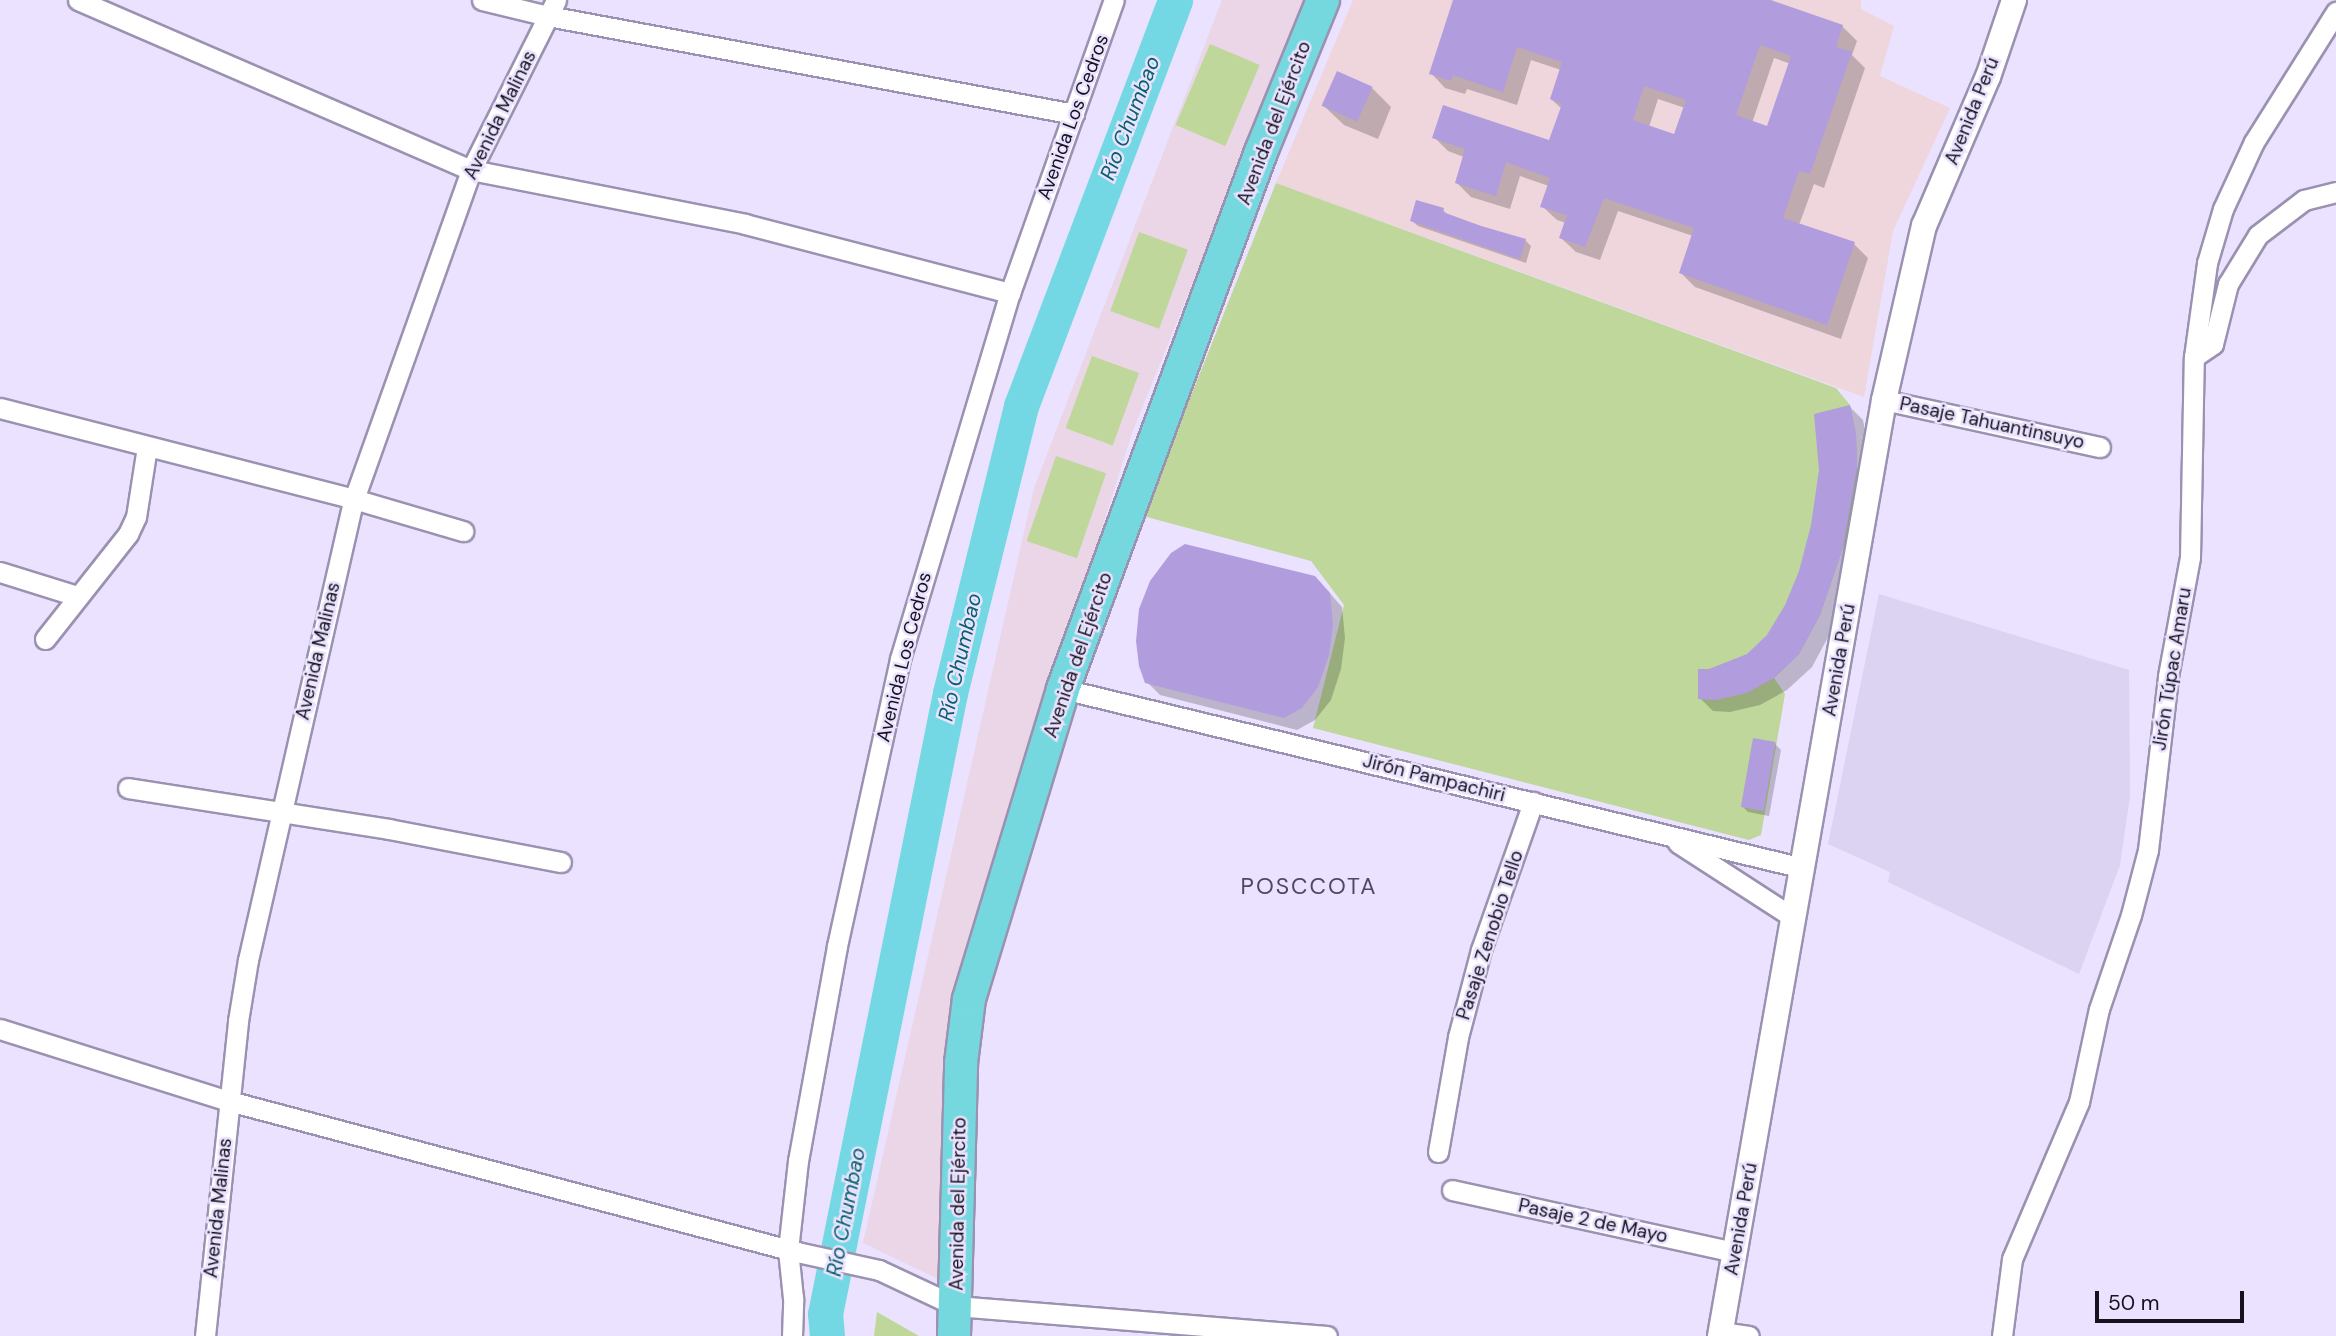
<!DOCTYPE html>
<html>
<head>
<meta charset="utf-8">
<style>
	body { margin:0 }
	#map { position:relative; width:2336px; height:1336px; overflow:hidden; background:#eae2fe; font-family:"DM Sans",sans-serif }
	div>[style] { position:absolute }
	.built>* { inset:0; background:#dcd2f2 }
	.industrial>* { inset:0; background:#ead6e6 }
	.medical>* { inset:0; background:#efd5dc }
	.green>* { inset:0; background:#bfd79b; transform-origin:0 0 }
	.shadow>* { inset:0; background:#0003 }
	.river>* { height:35px; margin:-17.5px; padding:0 17.5px; transform-origin:17.5px; border-radius:17.5px; background:#74d8e4 }
	.building>* { inset:0; background:#b19cdd; transform-origin:0 0 }
	.roads { filter:drop-shadow(2px 0 #9b91b1) drop-shadow(-2px 0 #9b91b1) drop-shadow(0 2px #9b91b1) drop-shadow(0 -2px #9b91b1) }
	.minor>* { height:19px; margin:-9.5px; padding:0 9.5px; transform-origin:9.5px; border-radius:9.5px; background:#fff }
	.tertiary>* { height:24px; margin:-12px; padding:0 12px; transform-origin:12px; border-radius:12px; background:#fff }
	.trunk>* { height:32px; margin:-16px; padding:0 16px; transform-origin:16px; border-radius:16px; background:#76d8df }
	span { translate:-50% -50%; white-space:nowrap; text-align:center; line-height:1.15; -webkit-text-stroke:5px #eae2fe; paint-order:stroke }
	.street-label { font-size:19px; color:#15111d }
	.water-label { font-size:21px; color:#07616a; font-style:italic }
	.quarter-label { font-size:23px; color:#514764; letter-spacing:2px }
	.scale { position:absolute; left:2095px; top:1291px; width:149px; height:32px; box-sizing:border-box; border:4px solid #15111d; border-top:0; padding-left:9px; font-size:21px; line-height:24px; white-space:nowrap; color:#15111d; -webkit-text-stroke:5px #eae2fe; paint-order:stroke }
</style>
</head>
<body>
<div id="map">
	<div class="built">
		<i style="clip-path:polygon(1879px 594px,2129px 670px,2130px 796px,2120px 865px,2079px 974px,1888px 882px,1890px 872px,1828px 844px)"></i>
	</div>
	<div class="industrial">
		<i style="clip-path:polygon(1222px 0,1307px 0,1132px 433px,1018px 795px,948px 1030px,938px 1279px,863px 1243px,1034px 488px)"></i>
	</div>
	<div class="medical">
		<i style="clip-path:polygon(1353px 0,1861px 0,1861px 9px,1894px 26px,1880px 76px,1950px 108px,1893px 231px,1864px 397px,1276px 183px)"></i>
	</div>
	<div class="green">
		<i style="left:1210px;top:44px;width:54px;height:88px;rotate:23deg"></i>
		<i style="clip-path:polygon(1276px 183px,1836px 388px,1850px 405px,1856px 434px,1857px 474px,1848px 533px,1820px 615px,1799px 654px,1774px 678px,1785px 694px,1761px 835px,1749px 840px,1313px 728px,1344px 605px,1311px 561px,1143px 516px)"></i>
		<i style="left:1139px;top:232px;width:52px;height:84px;rotate:20deg"></i>
		<i style="left:1092px;top:356px;width:50px;height:77px;rotate:20deg"></i>
		<i style="left:1056px;top:456px;width:53px;height:90px;rotate:19deg"></i>
		<i style="clip-path:polygon(877px 1312px,919px 1336px,874px 1336px)"></i>
	</div>
	<div class="shadow">
		<i style="clip-path:polygon(evenodd,1455px 0,1765px 0,1842px 26px,1857px 41px,1852px 55px,1865px 68px,1824px 188px,1814px 184px,1799px 225px,1854px 244px,1868px 258px,1841px 339px,1695px 287px,1681px 273px,1693px 236px,1618px 211px,1600px 260px,1576px 252px,1561px 238px,1566px 223px,1557px 220px,1542px 206px,1549px 186px,1520px 176px,1510px 209px,1471px 197px,1457px 183px,1464px 157px,1448px 151px,1434px 137px,1551px 142px,1562px 109px,1551px 99px,1561px 70px,1531px 60px,1517px 105px,1467px 89px,1465px 94px,1445px 88px,1431px 73px,1455px 0,1774px 58px,1791px 64px,1768px 129px,1752px 123px,1774px 58px,1455px 0,1658px 99px,1685px 108px,1675px 136px,1649px 127px,1658px 99px)"></i>
		<i style="clip-path:polygon(1372px 88px,1391px 107px,1378px 139px,1344px 125px,1324px 106px)"></i>
		<i style="clip-path:polygon(1443px 210px,1449px 216px,1525px 240px,1531px 246px,1526px 263px,1418px 226px,1411px 220px)"></i>
		<i style="clip-path:polygon(1850px 407px,1863px 420px,1868px 448px,1833px 628px,1812px 667px,1787px 690px,1760px 705px,1730px 712px,1713px 711px,1700px 698px,1709px 671px,1748px 655px,1768px 636px,1787px 606px,1801px 571px)"></i>
		<i style="clip-path:polygon(1328px 591px,1342px 607px,1345px 638px,1341px 669px,1331px 700px,1315px 720px,1297px 730px,1160px 695px,1147px 682px)"></i>
		<i style="clip-path:polygon(1775px 744px,1781px 750px,1769px 816px,1748px 812px,1742px 806px)"></i>
	</div>
	<div class="river">
		<i style="left:827px;top:1336px;width:22px;rotate:-95deg"></i>
		<i style="left:825px;top:1314px;width:633px;rotate:-78.62deg"></i>
		<i style="left:950px;top:693px;width:296px;rotate:-76.1deg"></i>
		<i style="left:1021px;top:406px;width:434px;rotate:-69.2deg"></i>
	</div>
	<div class="building">
		<i style="clip-path:polygon(evenodd,1453px 0,1771px 0,1843px 25px,1836px 47px,1852px 52px,1810px 174px,1799px 171px,1783px 218px,1855px 242px,1827px 325px,1679px 273px,1694px 228px,1604px 198px,1585px 247px,1559px 238px,1567px 215px,1540px 207px,1550px 178px,1506px 162px,1496px 196px,1455px 183px,1465px 149px,1432px 138px,1443px 105px,1549px 140px,1562px 104px,1550px 99px,1562px 62px,1517px 47px,1503px 92px,1453px 75px,1451px 81px,1429px 74px,1453px 0,1760px 45px,1791px 56px,1767px 126px,1736px 115px,1760px 45px,1453px 0,1644px 86px,1686px 100px,1674px 134px,1633px 120px,1644px 86px)"></i>
		<i style="left:1337px;top:71px;width:39px;height:38px;rotate:24deg"></i>
		<i style="clip-path:polygon(1416px 200px,1444px 208px,1443px 212px,1481px 226px,1526px 239px,1520px 259px,1410px 221px)"></i>
		<i style="clip-path:polygon(1850px 405px,1856px 434px,1857px 467px,1842px 551px,1820px 615px,1799px 654px,1774px 678px,1747px 693px,1716px 700px,1698px 699px,1698px 669px,1709px 669px,1747px 654px,1767px 635px,1785px 605px,1799px 571px,1811px 525px,1819px 470px,1814px 414px)"></i>
		<i style="clip-path:polygon(1185px 544px,1315px 576px,1330px 593px,1333px 625px,1329px 655px,1318px 687px,1302px 708px,1284px 718px,1145px 683px,1139px 666px,1136px 641px,1139px 609px,1150px 581px,1171px 553px)"></i>
		<i style="left:1753px;top:738px;width:23px;height:70px;rotate:10deg"></i>
	</div>
	<div class="roads">
		<div class="minor">
			<i style="left:78px;top:0;width:428px;rotate:23.4deg"></i>
			<i style="left:471px;top:170px;width:279px;rotate:11.1deg"></i>
			<i style="left:745px;top:224px;width:274px;rotate:14.6deg"></i>
			<i style="left:482px;top:0;width:68px;rotate:13.6deg"></i>
			<i style="left:548px;top:16px;width:535px;rotate:10.55deg"></i>
			<i style="left:2194px;top:357px;width:23px;rotate:-34deg"></i>
			<i style="left:2213px;top:344px;width:62px;rotate:-76deg"></i>
			<i style="left:2228px;top:284px;width:57px;rotate:-58.5deg"></i>
			<i style="left:2258px;top:235px;width:58px;rotate:-37.3deg"></i>
			<i style="left:2304px;top:200px;width:33px;rotate:-14deg"></i>
			<i style="left:1884px;top:400px;width:221px;rotate:12.3deg"></i>
			<i style="left:0;top:408px;width:366px;rotate:14.4deg"></i>
			<i style="left:354px;top:499px;width:114px;rotate:16.4deg"></i>
			<i style="left:0;top:572px;width:81px;rotate:17.3deg"></i>
			<i style="left:45px;top:639px;width:134px;rotate:-51.7deg"></i>
			<i style="left:128px;top:534px;width:19px;rotate:-65deg"></i>
			<i style="left:136px;top:517px;width:71px;rotate:-81.1deg"></i>
			<i style="left:1063px;top:689px;width:761px;rotate:13.6deg"></i>
			<i style="left:128px;top:788px;width:264px;rotate:8.9deg"></i>
			<i style="left:389px;top:829px;width:175px;rotate:10.9deg"></i>
			<i style="left:1678px;top:843px;width:138px;rotate:32.9deg"></i>
			<i style="left:0;top:1029px;width:240px;rotate:17.5deg"></i>
			<i style="left:229px;top:1101px;width:588px;rotate:14.89deg"></i>
			<i style="left:797px;top:1252px;width:84px;rotate:12.4deg"></i>
			<i style="left:879px;top:1270px;width:85px;rotate:25.1deg"></i>
			<i style="left:956px;top:1306px;width:372px;rotate:4.6deg"></i>
			<i style="left:1438px;top:1152px;width:117px;rotate:-80.1deg"></i>
			<i style="left:1458px;top:1037px;width:90px;rotate:-75.2deg"></i>
			<i style="left:1481px;top:950px;width:157px;rotate:-70.6deg"></i>
			<i style="left:1452px;top:1190px;width:290px;rotate:12.4deg"></i>
			<i style="left:1721px;top:1332px;width:28px;rotate:8deg"></i>
			<i style="left:205px;top:1336px;width:317px;rotate:-84deg"></i>
			<i style="left:238px;top:1021px;width:62px;rotate:-80.7deg"></i>
			<i style="left:248px;top:960px;width:473px;rotate:-77.1deg"></i>
			<i style="left:354px;top:499px;width:349px;rotate:-70.4deg"></i>
			<i style="left:471px;top:170px;width:190px;rotate:-63.4deg"></i>
			<i style="left:792px;top:1336px;width:38px;rotate:-88deg"></i>
			<i style="left:793px;top:1298px;width:48px;rotate:-95.9deg"></i>
			<i style="left:788px;top:1250px;width:90px;rotate:-83.6deg"></i>
			<i style="left:798px;top:1161px;width:219px;rotate:-79.7deg"></i>
			<i style="left:837px;top:946px;width:294px;rotate:-77.6deg"></i>
			<i style="left:900px;top:659px;width:382px;rotate:-73.3deg"></i>
			<i style="left:1010px;top:293px;width:311px;rotate:-70.5deg"></i>
			<i style="left:2002px;top:1336px;width:78px;rotate:-82.6deg"></i>
			<i style="left:2012px;top:1259px;width:171px;rotate:-66.9deg"></i>
			<i style="left:2079px;top:1102px;width:95px;rotate:-77.9deg"></i>
			<i style="left:2099px;top:1009px;width:99px;rotate:-71.2deg"></i>
			<i style="left:2131px;top:915px;width:67px;rotate:-75.3deg"></i>
			<i style="left:2148px;top:850px;width:175px;rotate:-83.4deg"></i>
			<i style="left:2168px;top:676px;width:121px;rotate:-79.5deg"></i>
			<i style="left:2190px;top:557px;width:200px;rotate:-88.9deg"></i>
			<i style="left:2194px;top:357px;width:95px;rotate:-82.1deg"></i>
			<i style="left:2207px;top:263px;width:56px;rotate:-73.5deg"></i>
			<i style="left:2223px;top:209px;width:74px;rotate:-65.2deg"></i>
			<i style="left:2254px;top:142px;width:154px;rotate:-57.8deg"></i>
		</div>
		<div class="tertiary">
			<i style="left:1720px;top:1336px;width:950px;rotate:-80.06deg"></i>
			<i style="left:1884px;top:400px;width:179px;rotate:-77.1deg"></i>
			<i style="left:1924px;top:226px;width:162px;rotate:-66.8deg"></i>
			<i style="left:1988px;top:77px;width:81px;rotate:-71.3deg"></i>
		</div>
		<div class="trunk">
			<i style="left:954px;top:1336px;width:273px;rotate:-88.5deg"></i>
			<i style="left:961px;top:1063px;width:64px;rotate:-82.9deg"></i>
			<i style="left:969px;top:999px;width:324px;rotate:-73.1deg"></i>
			<i style="left:1063px;top:689px;width:572px;rotate:-69.76deg"></i>
			<i style="left:1261px;top:152px;width:164px;rotate:-67.8deg"></i>
		</div>
	</div>
	<div class="street-label">
		<span style="left:1972px;top:111px;rotate:-68deg">Avenida Perú</span>
		<span style="left:500px;top:115px;rotate:-64deg">Avenida Malinas</span>
		<span style="left:1073px;top:117px;rotate:-70deg">Avenida Los Cedros</span>
		<span style="left:1274px;top:123px;rotate:-69deg">Avenida del Ejército</span>
		<span style="left:1992px;top:423px;rotate:12deg">Pasaje Tahuantinsuyo</span>
		<span style="left:318px;top:651px;rotate:-77deg">Avenida Malinas</span>
		<span style="left:1078px;top:655px;rotate:-71deg">Avenida del Ejército</span>
		<span style="left:904px;top:657px;rotate:-76deg">Avenida Los Cedros</span>
		<span style="left:1839px;top:660px;rotate:-80deg">Avenida Perú</span>
		<span style="left:2172px;top:669px;rotate:-81deg">Jirón Túpac Amaru</span>
		<span style="left:1434px;top:778px;rotate:14deg">Jirón Pampachiri</span>
		<span style="left:1490px;top:935px;rotate:-72deg">Pasaje Zenobio Tello</span>
		<span style="left:958px;top:1204px;rotate:-89deg">Avenida del Ejército</span>
		<span style="left:218px;top:1208px;rotate:-84deg">Avenida Malinas</span>
		<span style="left:1741px;top:1219px;rotate:-80deg">Avenida Perú</span>
		<span style="left:1593px;top:1221px;rotate:12deg">Pasaje 2 de Mayo</span>
	</div>
	<div class="water-label">
		<span style="left:1130px;top:118px;rotate:-69deg">Río Chumbao</span>
		<span style="left:960px;top:657px;rotate:-77deg">Río Chumbao</span>
		<span style="left:846px;top:1212px;rotate:-79deg">Río Chumbao</span>
	</div>
	<div class="quarter-label">
		<span style="left:1309px;top:886px">POSCCOTA</span>
	</div>
	<div class="scale">50 m</div>
</div>
</body>
</html>
